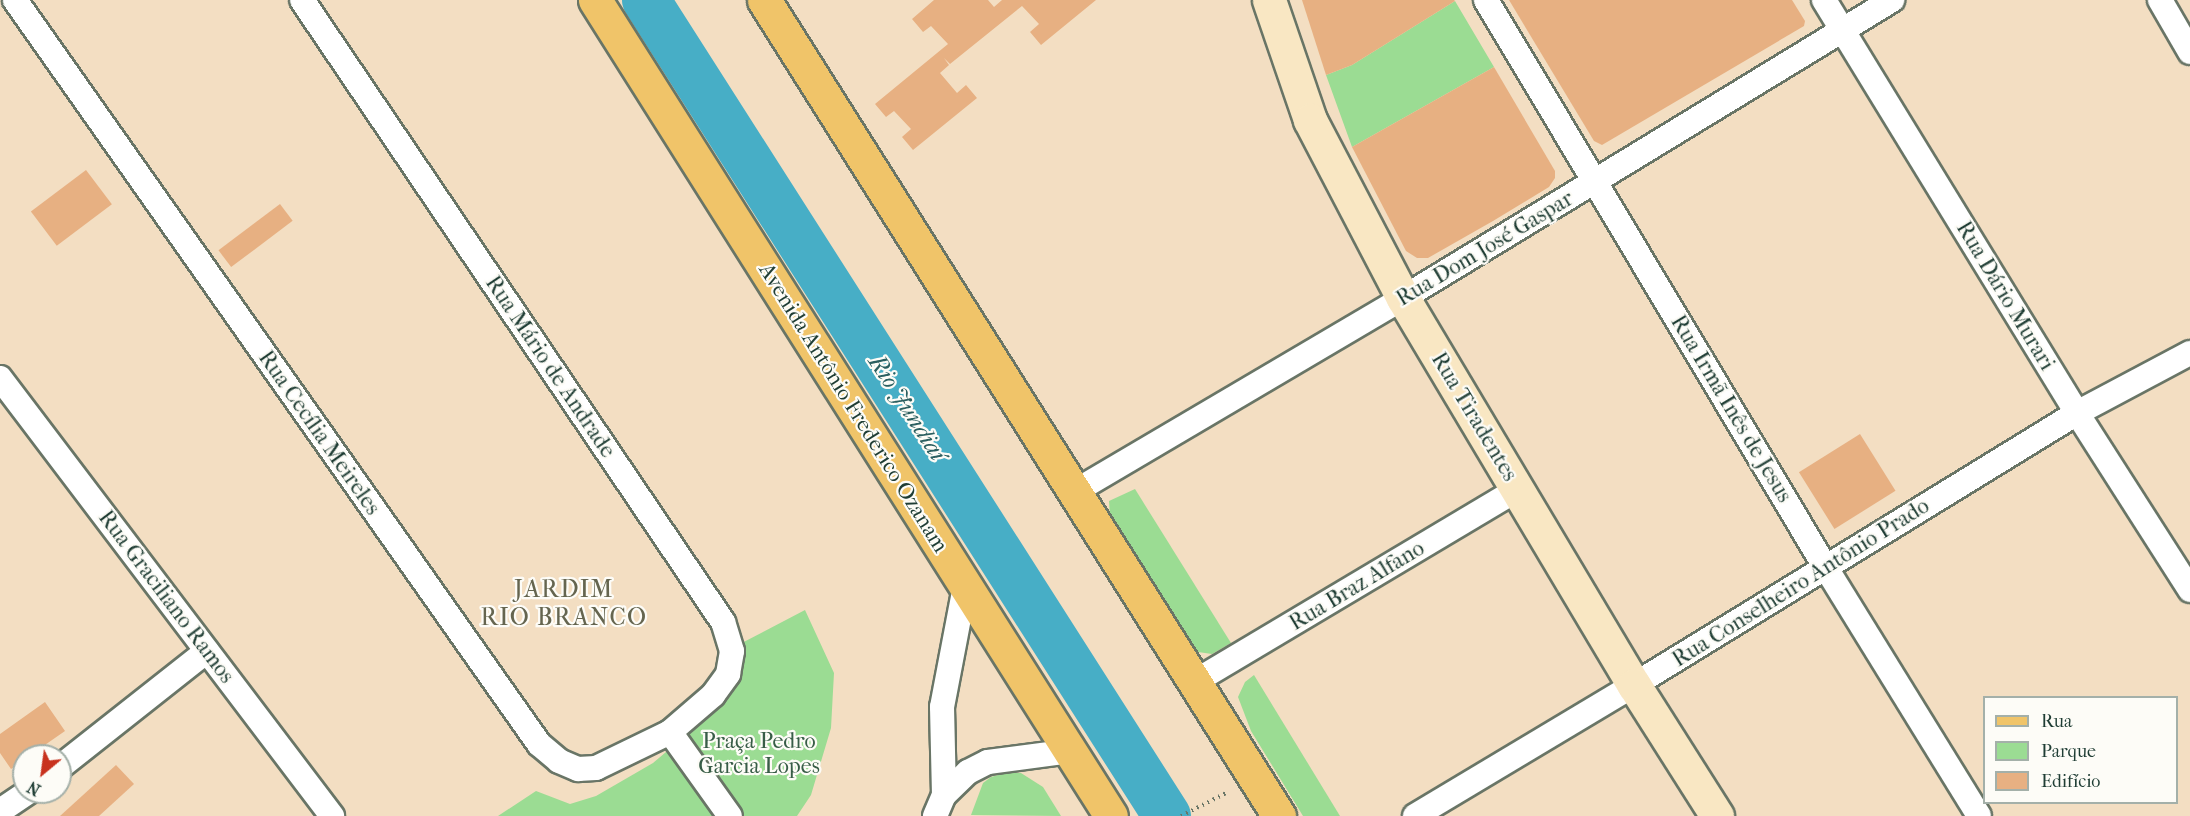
<!DOCTYPE html>
<html>
<head>
<meta charset="utf-8">
<style>
	body { margin:0 }
	#map { position:relative; width:2190px; height:816px; overflow:hidden; background:#f3dec2; font-family:"IM FELL French Canon",serif }
	div>[style] { position:absolute }
	.green>* { inset:0; background:#9bdc93 }
	.river>* { height:48px; margin:-24px; padding:0 24px; transform-origin:24px; border-radius:24px; background:#47aec6 }
	.building>* { inset:0; background:#e7b082; transform-origin:0 0 }
	.path>* { height:4px; margin-top:-2px; transform-origin:0; background:repeating-linear-gradient(90deg,#697566 0 1.5px,transparent 0 6px) }
	.roads { filter:drop-shadow(2px 0 #697566) drop-shadow(-2px 0 #697566) drop-shadow(0 2px #697566) drop-shadow(0 -2px #697566) }
	.street>* { height:24px; margin:-12px; padding:0 12px; transform-origin:12px; border-radius:12px; background:#fff }
	.secondary>* { height:33px; margin:-16.5px; padding:0 16.5px; transform-origin:16.5px; border-radius:16.5px; background:#f9e7c3 }
	.primary>* { height:33px; margin:-16.5px; padding:0 16.5px; transform-origin:16.5px; border-radius:16.5px; background:#f0c469 }
	span { translate:-50% -50%; white-space:nowrap; text-align:center; line-height:1.15; -webkit-text-stroke:4.5px #fdfcf7; paint-order:stroke }
	.street-label { font-size:22px; color:#1f3d34 }
	.park-label { font-size:22px; color:#385d47 }
	.water-label { font-size:24px; color:#2b5f60; font-style:italic }
	.neighbourhood-label { font-size:24px; color:#65654f; letter-spacing:1.5px }
	.legend { position:absolute; left:1983px; top:696px; width:195px; height:108px; box-sizing:border-box; background:#fdfcf7; border:2px solid #a4b0a9; margin:0; padding:8px 10px; list-style:none; font-size:18px; color:#1f3d34 }
	.legend li { display:flex; align-items:center; gap:12px; height:30px }
	.legend b { width:30px; border:2px solid #a4b0a9 }
	.north { position:absolute; left:12px; top:744px; width:60px; height:60px; box-sizing:border-box; background:#fdfcf7; border:2px solid #a4b0a9; border-radius:50%; rotate:209deg; font-size:16px; font-weight:700; line-height:24px; text-align:center; color:#1f3d34 }
	.north::after { content:''; display:block; margin:auto; width:21px; height:27px; background:#c8321e; clip-path:polygon(50% 0,100% 100%,50% 72%,0 100%) }
</style>
</head>
<body>
<div id="map">
	<div class="green">
		<i style="clip-path:polygon(1455px 1px,1494px 67px,1352px 147px,1326px 75px,1352px 65px)"></i>
		<i style="clip-path:polygon(1135px 489px,1231px 643px,1212px 654px,1198px 652px,1110px 516px,1109px 501px)"></i>
		<i style="clip-path:polygon(805px 610px,834px 673px,831px 728px,811px 795px,797px 816px,498px 816px,536px 791px,570px 804px,596px 796px,653px 763px,711px 714px,736px 646px)"></i>
		<i style="clip-path:polygon(1254px 675px,1340px 816px,1303px 816px,1251px 731px,1238px 697px,1245px 682px)"></i>
		<i style="clip-path:polygon(1005px 773px,1021px 773px,1043px 787px,1061px 816px,971px 815px,983px 783px,991px 777px)"></i>
	</div>
	<div class="river">
		<i style="left:646px;top:0;width:968px;rotate:57.44deg"></i>
	</div>
	<div class="building">
		<i style="clip-path:polygon(934px 0,988px 0,994px 7px,1002px 0,1096px 0,1041px 45px,1030px 32px,1039px 24px,1022px 6px,950px 64px,944px 58px,949px 65px,940px 73px,957px 93px,966px 85px,977px 98px,913px 150px,902px 137px,911px 129px,894px 111px,886px 117px,875px 104px,948px 44px,931px 26px,923px 32px,912px 19px)"></i>
		<i style="clip-path:polygon(1302px 0,1454px 0,1455px 1px,1352px 65px,1326px 75px)"></i>
		<i style="clip-path:polygon(1509px 0,1792px 0,1805px 21px,1804px 26px,1602px 145px,1594px 141px)"></i>
		<i style="clip-path:polygon(1494px 67px,1555px 171px,1555px 178px,1549px 187px,1493px 221px,1428px 258px,1417px 258px,1406px 251px,1352px 147px)"></i>
		<i style="left:86px;top:170px;width:43px;height:69px;rotate:53deg"></i>
		<i style="left:280px;top:204px;width:21px;height:77px;rotate:53deg"></i>
		<i style="left:1860px;top:434px;width:67px;height:72px;rotate:58deg"></i>
		<i style="clip-path:polygon(45px 702px,65px 731px,29px 756px,24px 756px,24px 760px,11px 769px,0 753px,0 734px)"></i>
		<i style="clip-path:polygon(116px 765px,134px 784px,99px 816px,60px 816px)"></i>
	</div>
	<div class="path">
		<i style="left:1181px;top:816px;width:53px;rotate:-27.1deg"></i>
	</div>
	<div class="roads">
		<div class="street">
			<i style="left:15px;top:0;width:910px;rotate:54.84deg"></i>
			<i style="left:539px;top:744px;width:26px;rotate:40deg"></i>
			<i style="left:559px;top:761px;width:21px;rotate:23deg"></i>
			<i style="left:578px;top:769px;width:18px;rotate:-3deg"></i>
			<i style="left:596px;top:768px;width:82px;rotate:-25.9deg"></i>
			<i style="left:670px;top:732px;width:57px;rotate:-40.7deg"></i>
			<i style="left:713px;top:695px;width:26px;rotate:-54deg"></i>
			<i style="left:728px;top:674px;width:23px;rotate:-80deg"></i>
			<i style="left:732px;top:651px;width:30px;rotate:-107deg"></i>
			<i style="left:723px;top:622px;width:751px;rotate:-124.09deg"></i>
			<i style="left:1486px;top:0;width:662px;rotate:59.1deg"></i>
			<i style="left:1826px;top:568px;width:291px;rotate:58.3deg"></i>
			<i style="left:1824px;top:0;width:484px;rotate:58.5deg"></i>
			<i style="left:2077px;top:413px;width:210px;rotate:57.4deg"></i>
			<i style="left:2160px;top:0;width:60px;rotate:60deg"></i>
			<i style="left:0;top:378px;width:550px;rotate:52.84deg"></i>
			<i style="left:1074px;top:492px;width:382px;rotate:-30.5deg"></i>
			<i style="left:1403px;top:298px;width:573px;rotate:-31.36deg"></i>
			<i style="left:1196px;top:681px;width:374px;rotate:-30.8deg"></i>
			<i style="left:670px;top:732px;width:103px;rotate:54.5deg"></i>
			<i style="left:60px;top:767px;width:187px;rotate:-38.3deg"></i>
			<i style="left:944px;top:795px;width:33px;rotate:-44deg"></i>
			<i style="left:968px;top:772px;width:22px;rotate:-27deg"></i>
			<i style="left:988px;top:762px;width:83px;rotate:-7.6deg"></i>
			<i style="left:0;top:811px;width:34px;rotate:-34deg"></i>
			<i style="left:935px;top:816px;width:23px;rotate:-67deg"></i>
			<i style="left:944px;top:795px;width:88px;rotate:-91.3deg"></i>
			<i style="left:942px;top:707px;width:123px;rotate:-79.2deg"></i>
			<i style="left:1415px;top:816px;width:255px;rotate:-30.9deg"></i>
			<i style="left:1634px;top:685px;width:520px;rotate:-31.55deg"></i>
			<i style="left:2077px;top:413px;width:128px;rotate:-28deg"></i>
		</div>
		<div class="secondary">
			<i style="left:1269px;top:0;width:127px;rotate:71.1deg"></i>
			<i style="left:1310px;top:120px;width:201px;rotate:62.4deg"></i>
			<i style="left:1403px;top:298px;width:451px;rotate:59.2deg"></i>
			<i style="left:1634px;top:685px;width:155px;rotate:57.6deg"></i>
		</div>
		<div class="primary">
			<i style="left:595px;top:0;width:965px;rotate:57.69deg"></i>
			<i style="left:764px;top:0;width:965px;rotate:57.74deg"></i>
		</div>
	</div>
	<div class="street-label">
		<span style="left:1485px;top:249px;rotate:-31deg">Rua Dom José Gaspar</span>
		<span style="left:2005px;top:296px;rotate:59deg">Rua Dário Murari</span>
		<span style="left:550px;top:367px;rotate:56deg">Rua Mário de Andrade</span>
		<span style="left:853px;top:408px;rotate:58deg">Avenida Antônio Frederico Ozanam</span>
		<span style="left:1731px;top:409px;rotate:59deg">Rua Irmã Inês de Jesus</span>
		<span style="left:1474px;top:417px;rotate:59deg">Rua Tiradentes</span>
		<span style="left:319px;top:433px;rotate:55deg">Rua Cecília Meireles</span>
		<span style="left:1801px;top:583px;rotate:-32deg">Rua Conselheiro Antônio Prado</span>
		<span style="left:1357px;top:586px;rotate:-31deg">Rua Braz Alfano</span>
		<span style="left:166px;top:597px;rotate:53deg">Rua Graciliano Ramos</span>
	</div>
	<div class="park-label">
		<span style="left:759px;top:754px">Praça Pedro<br>Garcia Lopes</span>
	</div>
	<div class="water-label">
		<span style="left:907px;top:408px;rotate:57deg">Rio Jundiaí</span>
	</div>
	<div class="neighbourhood-label">
		<span style="left:564px;top:604px">JARDIM<br>RIO BRANCO</span>
	</div>
	<ul class="legend">
	<li><b style="height:8px;background:#f0c469"></b>Rua</li>
	<li><b style="height:16px;background:#9bdc93"></b>Parque</li>
	<li><b style="height:16px;background:#e7b082"></b>Edifício</li>
	</ul>
	<div class="north">N</div>
</div>
</body>
</html>
